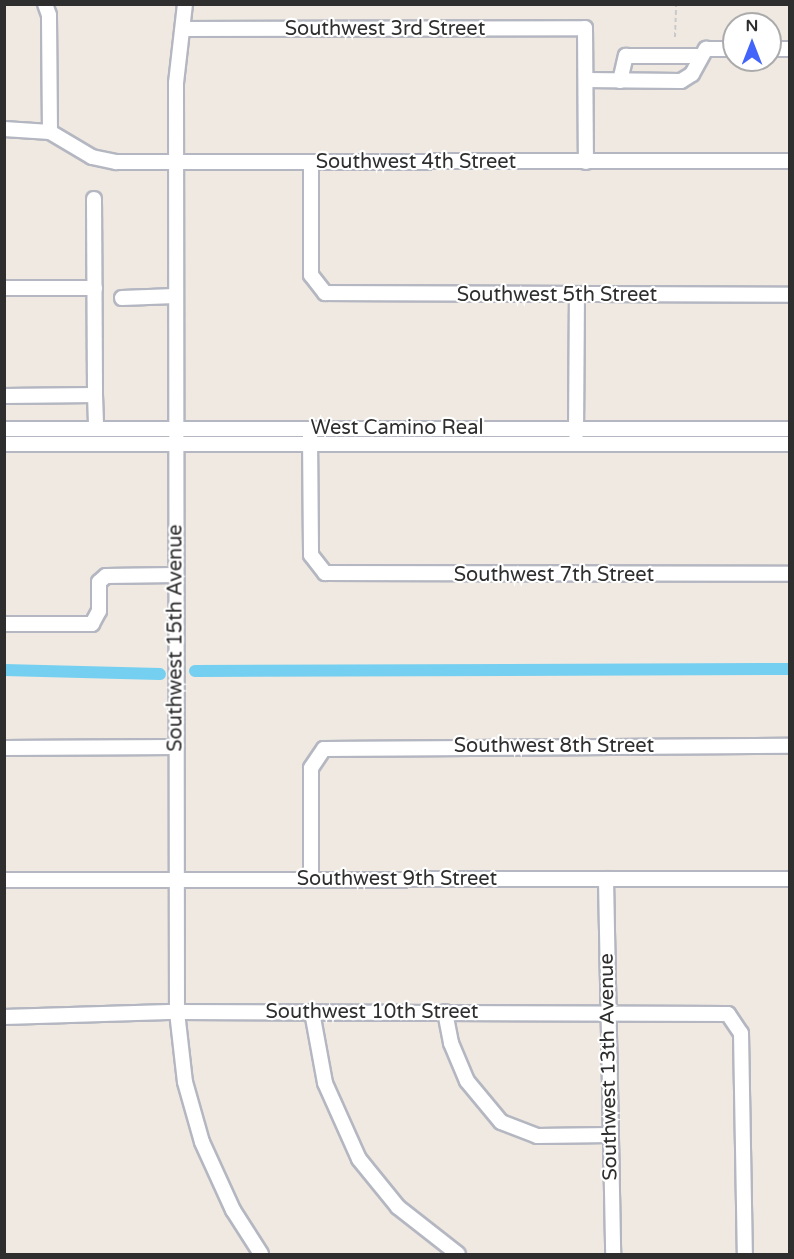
<!DOCTYPE html>
<html>
<head>
<meta charset="utf-8">
<style>
	body { margin:0 }
	#map { position:relative; width:794px; height:1259px; overflow:hidden; background:#efe9e1; font-family:"Varela Round",sans-serif }
	div>[style] { position:absolute }
	.canal>* { height:12px; margin:-6px; padding:0 6px; transform-origin:6px; border-radius:6px; background:#75cff0 }
	.path>* { height:2px; margin-top:-1px; transform-origin:0; background:repeating-linear-gradient(90deg,#c9c9c9 0 4.5px,transparent 0 7.5px) }
	.roads { filter:drop-shadow(2px 0 #b4b7c1) drop-shadow(-2px 0 #b4b7c1) drop-shadow(0 2px #b4b7c1) drop-shadow(0 -2px #b4b7c1) }
	.minor>* { height:14px; margin:-7px; padding:0 7px; transform-origin:7px; border-radius:7px; background:#fff }
	span { translate:-50% -50%; white-space:nowrap; text-align:center; line-height:1.15; -webkit-text-stroke:4.5px #fff; paint-order:stroke }
	.street-label { font-size:20px; color:#2e2e2e }
	.frame { position:absolute; inset:0; border:6px solid #2e2e2e; pointer-events:none }
	.north { position:absolute; left:722px; top:12px; width:60px; height:60px; box-sizing:border-box; background:#fff; border:2px solid #ababab; border-radius:50%; rotate:0deg; font-size:16px; font-weight:700; line-height:24px; text-align:center; color:#2e2e2e }
	.north::after { content:''; display:block; margin:auto; width:21px; height:27px; background:#4264fb; clip-path:polygon(50% 0,100% 100%,50% 72%,0 100%) }
</style>
</head>
<body>
<div id="map">
	<div class="canal">
		<i style="left:4px;top:670px;width:156px;rotate:1.5deg"></i>
		<i style="left:195px;top:671px;width:595px;rotate:-0.19deg"></i>
	</div>
	<div class="path">
		<i style="left:675px;top:37px;width:33px;rotate:-88deg"></i>
	</div>
	<div class="roads">
		<div class="minor">
			<i style="left:185px;top:4px;width:80px;rotate:96.5deg"></i>
			<i style="left:176px;top:83px;width:929px;rotate:89.94deg"></i>
			<i style="left:177px;top:1012px;width:70px;rotate:83.5deg"></i>
			<i style="left:185px;top:1082px;width:62px;rotate:74.2deg"></i>
			<i style="left:202px;top:1142px;width:75px;rotate:65.5deg"></i>
			<i style="left:233px;top:1210px;width:52px;rotate:57.5deg"></i>
			<i style="left:185px;top:29px;width:400px;rotate:-0.1deg"></i>
			<i style="left:585px;top:28px;width:134px;rotate:89.6deg"></i>
			<i style="left:770px;top:49px;width:20px"></i>
			<i style="left:586px;top:80px;width:95px;rotate:0.6deg"></i>
			<i style="left:681px;top:81px;width:13px;rotate:-32deg"></i>
			<i style="left:692px;top:74px;width:29px;rotate:-61deg"></i>
			<i style="left:706px;top:49px;width:28px"></i>
			<i style="left:620px;top:81px;width:26px;rotate:-77deg"></i>
			<i style="left:626px;top:56px;width:74px"></i>
			<i style="left:4px;top:129px;width:46px;rotate:3.7deg"></i>
			<i style="left:50px;top:132px;width:117px;rotate:-90.5deg"></i>
			<i style="left:49px;top:15px;width:12px;rotate:-110deg"></i>
			<i style="left:50px;top:132px;width:49px;rotate:30.8deg"></i>
			<i style="left:92px;top:157px;width:25px;rotate:12deg"></i>
			<i style="left:116px;top:162px;width:674px;rotate:-0.09deg"></i>
			<i style="left:311px;top:162px;width:113px;rotate:90deg"></i>
			<i style="left:311px;top:275px;width:23px;rotate:52deg"></i>
			<i style="left:325px;top:293px;width:465px;rotate:0.2deg"></i>
			<i style="left:94px;top:199px;width:196px;rotate:89.7deg"></i>
			<i style="left:4px;top:288px;width:91px"></i>
			<i style="left:122px;top:298px;width:53px;rotate:-2.2deg"></i>
			<i style="left:4px;top:396px;width:91px;rotate:-0.6deg"></i>
			<i style="left:95px;top:395px;width:33px;rotate:88deg"></i>
			<i style="left:4px;top:429px;width:786px"></i>
			<i style="left:576px;top:434px;width:139px;rotate:-89.6deg"></i>
			<i style="left:310px;top:436px;width:119px;rotate:89.5deg"></i>
			<i style="left:311px;top:555px;width:23px;rotate:52deg"></i>
			<i style="left:325px;top:573px;width:465px;rotate:0.1deg"></i>
			<i style="left:4px;top:444px;width:786px"></i>
			<i style="left:4px;top:624px;width:88px"></i>
			<i style="left:92px;top:624px;width:15px;rotate:-62deg"></i>
			<i style="left:99px;top:611px;width:29px;rotate:-90deg"></i>
			<i style="left:99px;top:582px;width:9px;rotate:-41deg"></i>
			<i style="left:106px;top:576px;width:70px;rotate:-0.8deg"></i>
			<i style="left:4px;top:748px;width:172px;rotate:-0.3deg"></i>
			<i style="left:311px;top:879px;width:111px;rotate:-90deg"></i>
			<i style="left:311px;top:768px;width:23px;rotate:-56deg"></i>
			<i style="left:324px;top:749px;width:466px;rotate:-0.4deg"></i>
			<i style="left:606px;top:879px;width:375px;rotate:88.9deg"></i>
			<i style="left:4px;top:880px;width:786px;rotate:-0.07deg"></i>
			<i style="left:312px;top:1012px;width:72px;rotate:79.6deg"></i>
			<i style="left:325px;top:1083px;width:83px;rotate:65.9deg"></i>
			<i style="left:359px;top:1159px;width:62px;rotate:50.9deg"></i>
			<i style="left:398px;top:1207px;width:76px;rotate:38.1deg"></i>
			<i style="left:445px;top:1012px;width:32px;rotate:79deg"></i>
			<i style="left:451px;top:1043px;width:41px;rotate:67.2deg"></i>
			<i style="left:467px;top:1081px;width:53px;rotate:50.3deg"></i>
			<i style="left:501px;top:1122px;width:39px;rotate:21deg"></i>
			<i style="left:537px;top:1136px;width:74px;rotate:-0.8deg"></i>
			<i style="left:4px;top:1017px;width:173px;rotate:-1.7deg"></i>
			<i style="left:177px;top:1012px;width:551px;rotate:0.21deg"></i>
			<i style="left:728px;top:1014px;width:23px;rotate:56deg"></i>
			<i style="left:741px;top:1033px;width:221px;rotate:89deg"></i>
		</div>
	</div>
	<div class="street-label">
		<span style="left:385px;top:29px">Southwest 3rd Street</span>
		<span style="left:416px;top:162px">Southwest 4th Street</span>
		<span style="left:557px;top:295px">Southwest 5th Street</span>
		<span style="left:397px;top:428px">West Camino Real</span>
		<span style="left:554px;top:575px">Southwest 7th Street</span>
		<span style="left:176px;top:638px;rotate:-90deg">Southwest 15th Avenue</span>
		<span style="left:554px;top:746px">Southwest 8th Street</span>
		<span style="left:397px;top:879px">Southwest 9th Street</span>
		<span style="left:372px;top:1012px">Southwest 10th Street</span>
		<span style="left:609px;top:1067px;rotate:-91deg">Southwest 13th Avenue</span>
	</div>
	<div class="frame"></div>
	<div class="north">N</div>
</div>
</body>
</html>
